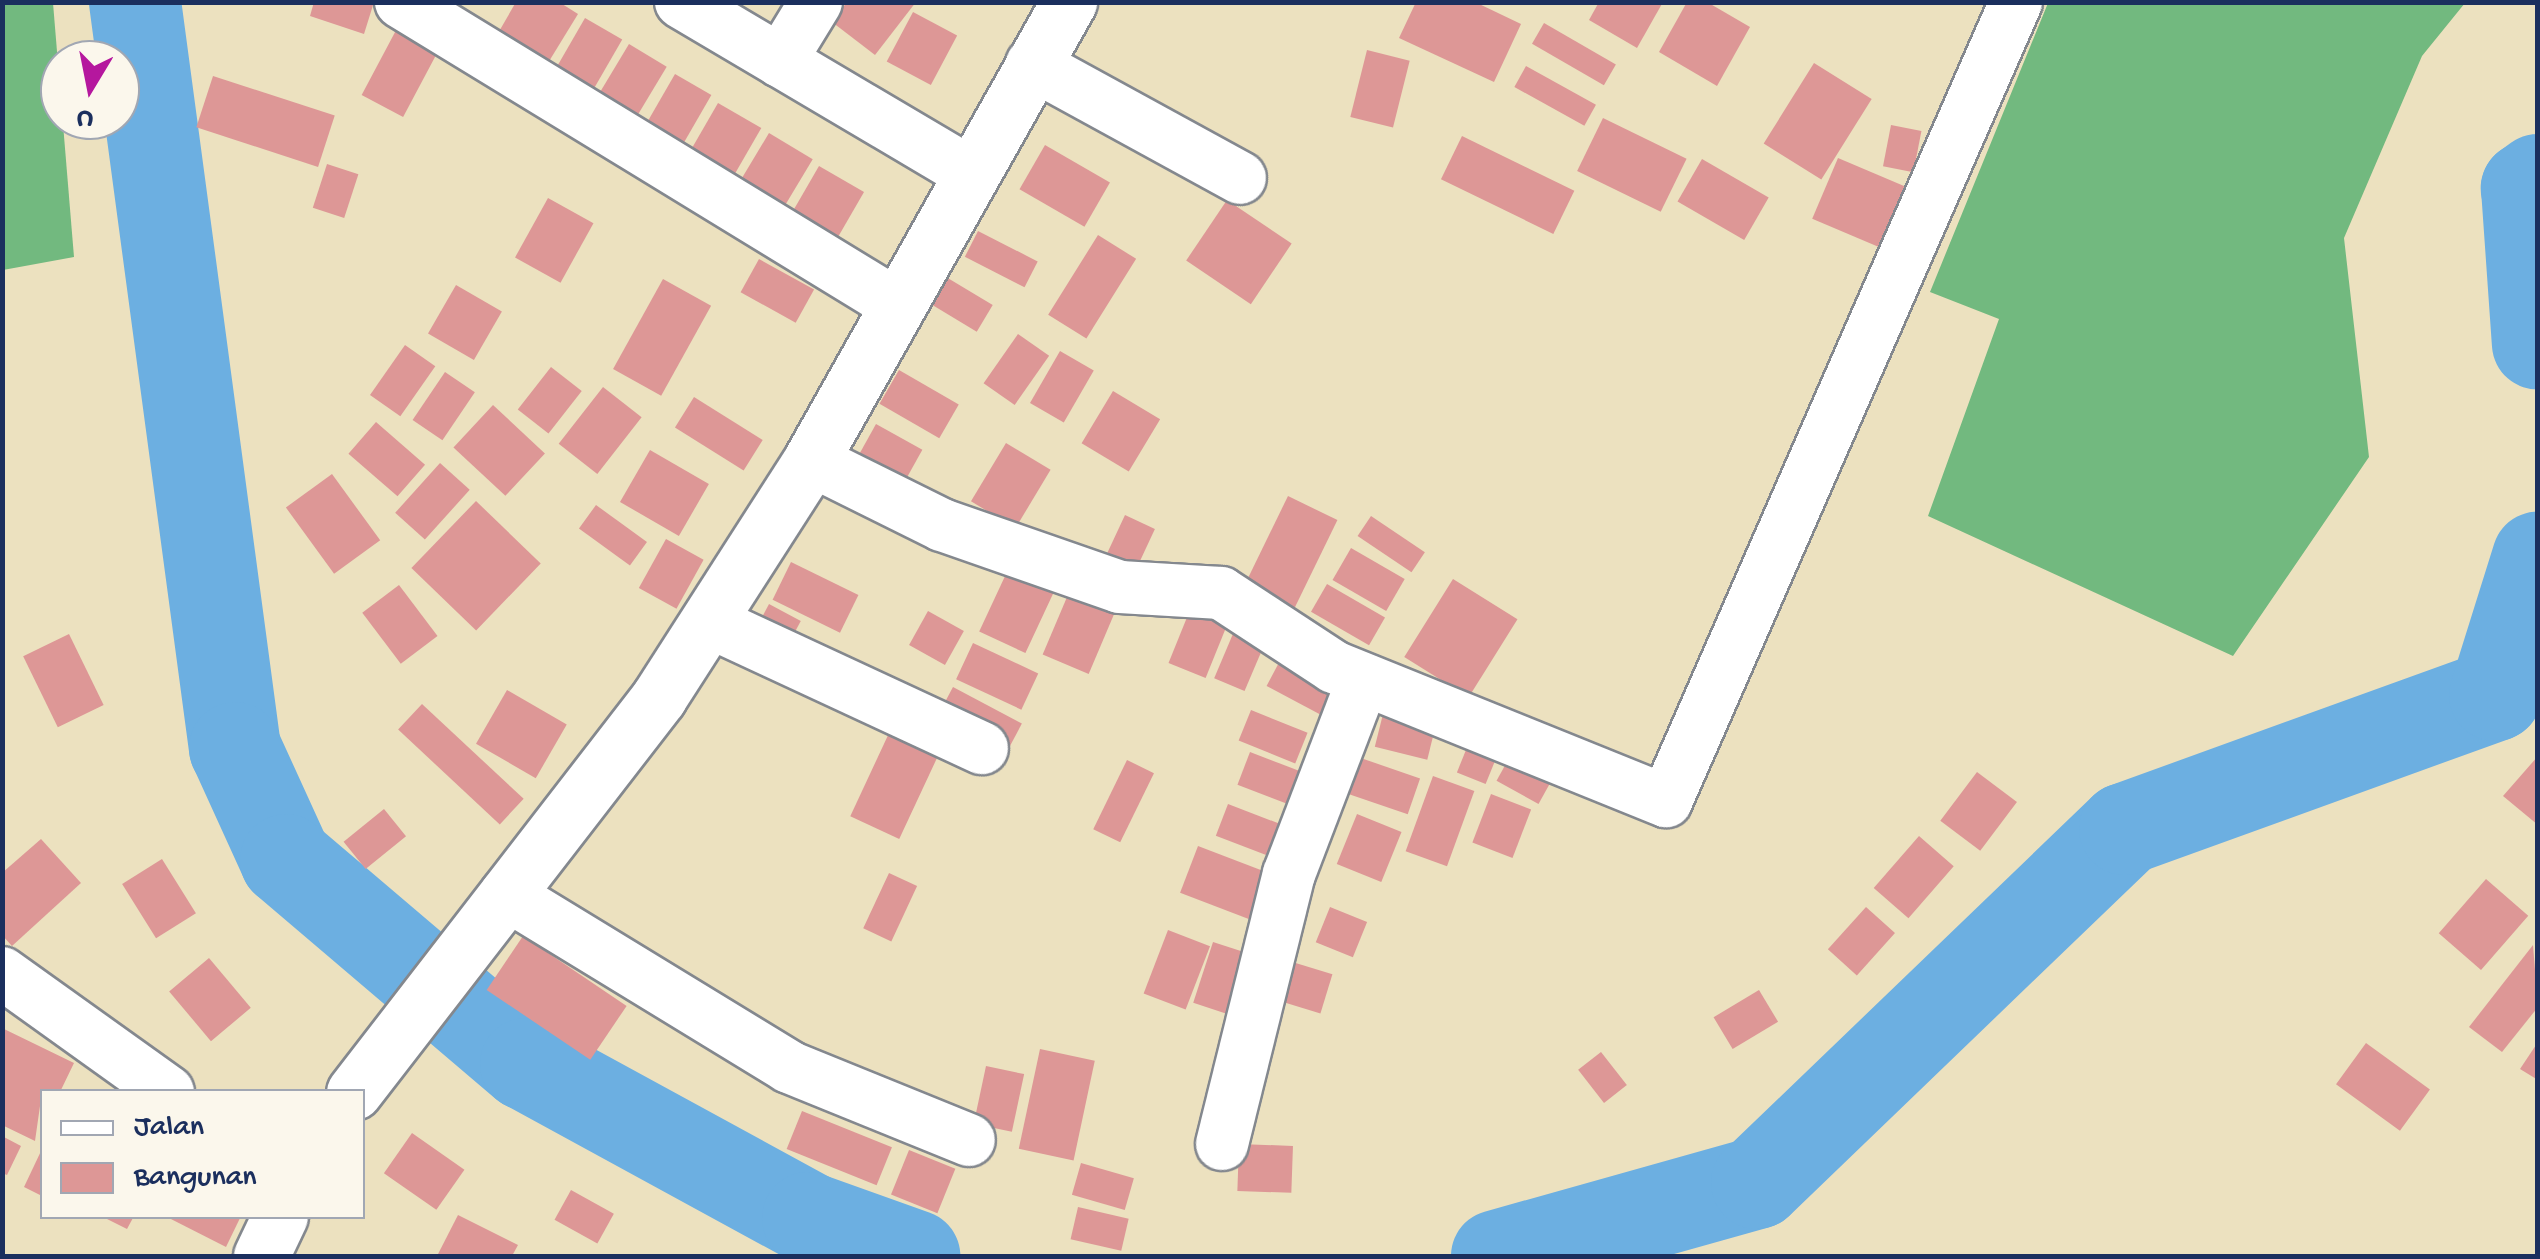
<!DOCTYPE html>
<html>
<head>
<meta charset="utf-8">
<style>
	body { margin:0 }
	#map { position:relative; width:2540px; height:1259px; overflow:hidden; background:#ece1bf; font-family:"Gochi Hand",sans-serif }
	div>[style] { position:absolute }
	.forest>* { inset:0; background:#72b97f }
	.river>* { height:92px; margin:-46px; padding:0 46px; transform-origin:46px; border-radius:46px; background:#6cafe1 }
	.building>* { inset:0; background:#dd9796; transform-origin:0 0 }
	.roads { filter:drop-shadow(2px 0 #84888e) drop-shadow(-2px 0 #84888e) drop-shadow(0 2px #84888e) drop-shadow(0 -2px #84888e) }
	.minor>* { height:52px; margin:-26px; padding:0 26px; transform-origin:26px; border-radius:26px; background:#fff }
	.tertiary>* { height:55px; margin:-27.5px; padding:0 27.5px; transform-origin:27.5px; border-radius:27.5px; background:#fff }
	span { translate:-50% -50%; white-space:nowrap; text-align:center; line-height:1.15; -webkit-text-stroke:10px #fbf7ec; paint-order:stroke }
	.frame { position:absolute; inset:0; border:5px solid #1b2f5e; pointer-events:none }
	.legend { position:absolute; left:40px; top:1089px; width:325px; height:130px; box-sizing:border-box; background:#fbf7ec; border:2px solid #a1a7b3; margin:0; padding:12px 18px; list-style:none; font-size:30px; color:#1b2f5e }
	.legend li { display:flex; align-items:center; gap:20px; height:50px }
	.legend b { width:50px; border:2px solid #a1a7b3 }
	.north { position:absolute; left:40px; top:40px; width:100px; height:100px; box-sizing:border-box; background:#fbf7ec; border:2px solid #a1a7b3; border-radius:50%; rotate:190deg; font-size:28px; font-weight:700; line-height:40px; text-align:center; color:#1b2f5e }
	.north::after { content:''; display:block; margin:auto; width:35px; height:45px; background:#b5179e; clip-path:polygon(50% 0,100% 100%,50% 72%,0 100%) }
</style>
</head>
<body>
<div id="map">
	<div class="forest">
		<i style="clip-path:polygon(3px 2px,53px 3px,74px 257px,3px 270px)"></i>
		<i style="clip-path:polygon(2048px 3px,2465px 3px,2422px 56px,2344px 238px,2369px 457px,2233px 656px,1928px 516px,1999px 319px,1930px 292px)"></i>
	</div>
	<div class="river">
		<i style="left:135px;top:2px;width:753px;rotate:82.37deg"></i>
		<i style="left:235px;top:748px;width:123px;rotate:65.5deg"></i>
		<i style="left:286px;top:860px;width:315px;rotate:40.4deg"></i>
		<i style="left:526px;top:1064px;width:321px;rotate:28.6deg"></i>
		<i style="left:808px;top:1218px;width:113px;rotate:19.7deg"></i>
		<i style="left:2538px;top:180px;width:14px;rotate:144deg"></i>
		<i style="left:2527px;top:188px;width:156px;rotate:86deg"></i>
		<i style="left:1497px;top:1256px;width:270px;rotate:-15.7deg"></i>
		<i style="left:1757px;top:1183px;width:511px;rotate:-43.89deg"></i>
		<i style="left:2125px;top:829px;width:394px;rotate:-19.9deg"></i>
		<i style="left:2495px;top:695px;width:144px;rotate:-72.6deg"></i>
	</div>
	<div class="building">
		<i style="clip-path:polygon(314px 2px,374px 2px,364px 34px,310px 16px)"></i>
		<i style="clip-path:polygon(516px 2px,559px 2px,578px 14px,540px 76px,490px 47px)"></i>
		<i style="clip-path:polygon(847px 2px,916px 2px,875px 55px,832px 22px)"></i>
		<i style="clip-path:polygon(1416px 2px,1475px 2px,1521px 24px,1494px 82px,1399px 38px)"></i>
		<i style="clip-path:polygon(1599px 2px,1663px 2px,1637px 48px,1589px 20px)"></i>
		<i style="clip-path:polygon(1687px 2px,1707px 2px,1750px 27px,1717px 86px,1659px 52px)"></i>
		<i style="left:913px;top:12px;width:50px;height:56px;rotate:28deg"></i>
		<i style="left:585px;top:18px;width:43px;height:73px;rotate:30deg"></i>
		<i style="left:402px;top:19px;width:47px;height:86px;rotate:28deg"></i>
		<i style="left:1544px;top:23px;width:83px;height:24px;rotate:30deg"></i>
		<i style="left:629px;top:44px;width:44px;height:73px;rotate:31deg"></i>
		<i style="left:1367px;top:50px;width:44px;height:69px;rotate:14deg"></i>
		<i style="left:1814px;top:63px;width:68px;height:95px;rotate:32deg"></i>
		<i style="left:1526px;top:66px;width:80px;height:24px;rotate:29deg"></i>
		<i style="left:675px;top:74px;width:42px;height:73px;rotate:30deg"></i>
		<i style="left:213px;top:76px;width:128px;height:54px;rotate:18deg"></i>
		<i style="left:718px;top:103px;width:50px;height:71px;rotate:30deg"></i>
		<i style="left:1603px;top:118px;width:93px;height:59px;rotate:26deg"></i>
		<i style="left:1891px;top:125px;width:31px;height:42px;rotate:11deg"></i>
		<i style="left:769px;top:133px;width:51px;height:74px;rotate:31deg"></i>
		<i style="left:1462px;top:136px;width:125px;height:48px;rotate:26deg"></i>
		<i style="left:1045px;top:145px;width:75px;height:51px;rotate:30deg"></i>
		<i style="left:1838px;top:158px;width:73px;height:66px;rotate:23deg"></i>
		<i style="left:1702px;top:159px;width:77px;height:49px;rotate:30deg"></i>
		<i style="left:327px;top:164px;width:33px;height:46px;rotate:18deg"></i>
		<i style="left:819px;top:166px;width:52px;height:70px;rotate:30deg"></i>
		<i style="left:548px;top:198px;width:52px;height:68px;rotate:29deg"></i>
		<i style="left:1227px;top:200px;width:78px;height:73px;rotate:34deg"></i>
		<i style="left:978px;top:231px;width:67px;height:29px;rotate:27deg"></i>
		<i style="left:1098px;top:235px;width:45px;height:94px;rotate:32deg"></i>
		<i style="left:759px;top:259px;width:63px;height:38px;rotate:29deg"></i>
		<i style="left:931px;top:268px;width:72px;height:31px;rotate:31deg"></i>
		<i style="left:663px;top:279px;width:55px;height:103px;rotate:29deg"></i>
		<i style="left:456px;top:285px;width:53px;height:56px;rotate:30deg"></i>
		<i style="left:1018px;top:334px;width:38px;height:60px;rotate:35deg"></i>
		<i style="left:405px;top:345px;width:37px;height:61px;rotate:35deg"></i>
		<i style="left:1060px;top:351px;width:39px;height:60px;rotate:30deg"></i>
		<i style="left:551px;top:367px;width:39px;height:54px;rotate:38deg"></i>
		<i style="left:899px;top:370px;width:69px;height:39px;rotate:30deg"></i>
		<i style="left:445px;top:372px;width:36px;height:58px;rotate:34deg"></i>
		<i style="left:603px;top:387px;width:49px;height:72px;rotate:38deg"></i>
		<i style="left:1113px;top:391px;width:55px;height:61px;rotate:31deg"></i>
		<i style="left:694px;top:397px;width:81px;height:36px;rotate:32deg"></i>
		<i style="left:493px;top:405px;width:71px;height:58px;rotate:43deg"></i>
		<i style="left:376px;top:422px;width:65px;height:42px;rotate:41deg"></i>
		<i style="left:876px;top:424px;width:53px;height:53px;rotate:29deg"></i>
		<i style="left:1006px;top:443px;width:52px;height:68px;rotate:31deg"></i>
		<i style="left:650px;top:450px;width:68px;height:60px;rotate:30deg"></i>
		<i style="left:440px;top:463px;width:40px;height:67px;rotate:42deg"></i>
		<i style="left:332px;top:474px;width:82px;height:57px;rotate:54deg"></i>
		<i style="left:1288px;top:496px;width:55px;height:100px;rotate:26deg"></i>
		<i style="left:476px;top:501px;width:90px;height:93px;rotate:44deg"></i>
		<i style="left:596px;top:505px;width:63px;height:29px;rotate:36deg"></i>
		<i style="left:1125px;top:515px;width:33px;height:59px;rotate:25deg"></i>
		<i style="left:1371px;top:516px;width:65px;height:24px;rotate:34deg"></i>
		<i style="left:666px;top:539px;width:43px;height:56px;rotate:29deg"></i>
		<i style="left:1351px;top:548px;width:62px;height:37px;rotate:30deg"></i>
		<i style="left:1013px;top:559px;width:51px;height:80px;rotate:25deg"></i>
		<i style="left:791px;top:562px;width:75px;height:42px;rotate:26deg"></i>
		<i style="left:1453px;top:579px;width:76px;height:92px;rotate:32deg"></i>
		<i style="left:1327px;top:584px;width:67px;height:32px;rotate:30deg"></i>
		<i style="left:399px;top:585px;width:64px;height:46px;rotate:53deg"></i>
		<i style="left:1070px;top:590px;width:50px;height:70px;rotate:23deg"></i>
		<i style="left:1194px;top:600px;width:40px;height:68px;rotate:22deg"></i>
		<i style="left:769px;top:604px;width:36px;height:24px;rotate:28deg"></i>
		<i style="left:928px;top:611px;width:41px;height:39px;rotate:29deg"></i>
		<i style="left:1238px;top:622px;width:33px;height:61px;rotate:23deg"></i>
		<i style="left:69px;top:634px;width:79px;height:51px;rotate:64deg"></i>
		<i style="left:973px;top:643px;width:72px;height:40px;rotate:25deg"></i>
		<i style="left:1283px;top:655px;width:64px;height:35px;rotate:28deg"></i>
		<i style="left:953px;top:687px;width:78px;height:30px;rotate:28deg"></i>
		<i style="left:507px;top:690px;width:69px;height:62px;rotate:30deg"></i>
		<i style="left:422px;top:704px;width:139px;height:35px;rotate:43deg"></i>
		<i style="left:1385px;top:706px;width:54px;height:42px;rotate:14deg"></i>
		<i style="left:1251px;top:710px;width:61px;height:33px;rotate:22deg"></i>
		<i style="left:890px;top:731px;width:54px;height:94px;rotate:25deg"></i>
		<i style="left:1470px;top:740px;width:31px;height:35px;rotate:22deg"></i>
		<i style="left:1513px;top:751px;width:48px;height:34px;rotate:29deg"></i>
		<i style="left:1250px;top:752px;width:65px;height:35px;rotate:21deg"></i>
		<i style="left:1352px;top:755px;width:72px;height:38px;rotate:19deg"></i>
		<i style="clip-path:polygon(2538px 756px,2538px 825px,2503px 796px)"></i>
		<i style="left:1127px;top:760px;width:30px;height:77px;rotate:26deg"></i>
		<i style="left:1977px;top:772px;width:50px;height:61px;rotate:37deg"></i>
		<i style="left:1433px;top:776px;width:44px;height:80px;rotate:20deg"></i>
		<i style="left:1491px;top:794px;width:43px;height:52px;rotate:21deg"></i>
		<i style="left:1228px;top:804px;width:65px;height:34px;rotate:21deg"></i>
		<i style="left:384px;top:809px;width:35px;height:52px;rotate:51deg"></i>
		<i style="left:1357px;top:814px;width:48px;height:54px;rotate:22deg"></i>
		<i style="left:1919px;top:836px;width:46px;height:69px;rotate:41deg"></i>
		<i style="clip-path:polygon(41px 839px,81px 883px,12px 946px,2px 935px,2px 873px)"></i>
		<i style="left:1198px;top:846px;width:77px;height:50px;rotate:21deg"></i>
		<i style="left:162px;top:859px;width:64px;height:47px;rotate:58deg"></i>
		<i style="left:889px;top:873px;width:31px;height:61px;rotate:25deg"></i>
		<i style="left:2486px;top:879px;width:56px;height:72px;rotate:41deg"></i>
		<i style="left:1330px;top:907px;width:40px;height:38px;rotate:22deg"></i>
		<i style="left:1866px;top:907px;width:39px;height:57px;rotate:42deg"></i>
		<i style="left:1168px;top:930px;width:45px;height:68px;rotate:21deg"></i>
		<i style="left:523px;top:936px;width:125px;height:65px;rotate:34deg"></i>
		<i style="left:1213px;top:942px;width:39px;height:64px;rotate:18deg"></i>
		<i style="clip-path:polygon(2533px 945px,2538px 1007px,2502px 1052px,2469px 1027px)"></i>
		<i style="left:1276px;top:957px;width:59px;height:41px;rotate:17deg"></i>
		<i style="left:209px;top:958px;width:65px;height:52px;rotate:50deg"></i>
		<i style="left:1759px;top:990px;width:37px;height:53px;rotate:59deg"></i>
		<i style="clip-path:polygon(2px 1028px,74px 1063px,60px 1092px,42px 1092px,35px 1141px,2px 1125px)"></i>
		<i style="clip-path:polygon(2538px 1042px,2538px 1080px,2520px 1069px)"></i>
		<i style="left:2366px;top:1043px;width:79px;height:51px;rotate:36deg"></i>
		<i style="left:1040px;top:1049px;width:56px;height:102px;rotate:12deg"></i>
		<i style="left:1601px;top:1052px;width:42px;height:29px;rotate:52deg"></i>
		<i style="left:986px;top:1066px;width:39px;height:59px;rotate:12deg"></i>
		<i style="left:802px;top:1111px;width:97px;height:41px;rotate:22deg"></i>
		<i style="left:412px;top:1133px;width:64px;height:49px;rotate:35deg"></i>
		<i style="clip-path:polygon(2px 1136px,21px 1146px,7px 1175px,2px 1173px)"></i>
		<i style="left:1239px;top:1144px;width:54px;height:47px;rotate:2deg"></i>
		<i style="clip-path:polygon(42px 1149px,42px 1196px,24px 1187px)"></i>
		<i style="left:909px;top:1150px;width:50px;height:48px;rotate:22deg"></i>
		<i style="left:1081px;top:1163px;width:55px;height:33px;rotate:16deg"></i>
		<i style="left:571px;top:1190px;width:49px;height:34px;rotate:29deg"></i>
		<i style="left:1078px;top:1207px;width:52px;height:33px;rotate:13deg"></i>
		<i style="clip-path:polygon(458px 1215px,518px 1245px,512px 1256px,437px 1256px)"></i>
		<i style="clip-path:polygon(101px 1216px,134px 1216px,127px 1229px)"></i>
		<i style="clip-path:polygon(165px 1216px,241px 1216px,226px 1247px)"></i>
	</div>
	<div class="roads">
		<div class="minor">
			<i style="left:401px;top:2px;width:578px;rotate:31.41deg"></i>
			<i style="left:681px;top:2px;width:332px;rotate:30.6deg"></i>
			<i style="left:780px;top:61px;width:69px;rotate:-58.6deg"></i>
			<i style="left:1032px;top:64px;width:237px;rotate:28.7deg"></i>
			<i style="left:811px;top:460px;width:146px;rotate:26.4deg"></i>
			<i style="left:942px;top:525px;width:188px;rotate:19.2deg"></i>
			<i style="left:1120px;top:587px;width:101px;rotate:3.4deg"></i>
			<i style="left:1221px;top:593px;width:135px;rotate:33.2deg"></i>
			<i style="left:1334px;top:667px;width:358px;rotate:22deg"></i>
			<i style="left:1666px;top:801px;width:872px;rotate:-66.34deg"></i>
			<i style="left:708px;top:621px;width:302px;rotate:24.9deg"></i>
			<i style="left:506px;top:894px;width:332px;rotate:31.4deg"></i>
			<i style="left:789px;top:1067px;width:194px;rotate:22.1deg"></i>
			<i style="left:2px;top:973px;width:204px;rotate:35.6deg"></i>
			<i style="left:1222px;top:1144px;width:278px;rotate:-76.1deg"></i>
			<i style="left:1289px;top:874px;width:208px;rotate:-69.1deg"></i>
		</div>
		<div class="tertiary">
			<i style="left:354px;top:1092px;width:499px;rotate:-52.3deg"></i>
			<i style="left:659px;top:697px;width:282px;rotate:-57.3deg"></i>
			<i style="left:811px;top:460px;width:526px;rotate:-60.61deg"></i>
			<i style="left:261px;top:1256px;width:44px;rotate:-64.6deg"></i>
		</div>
	</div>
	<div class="frame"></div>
	<ul class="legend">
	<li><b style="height:12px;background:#fff"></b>Jalan</li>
	<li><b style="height:28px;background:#dd9796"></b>Bangunan</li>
	</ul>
	<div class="north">U</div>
</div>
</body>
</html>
